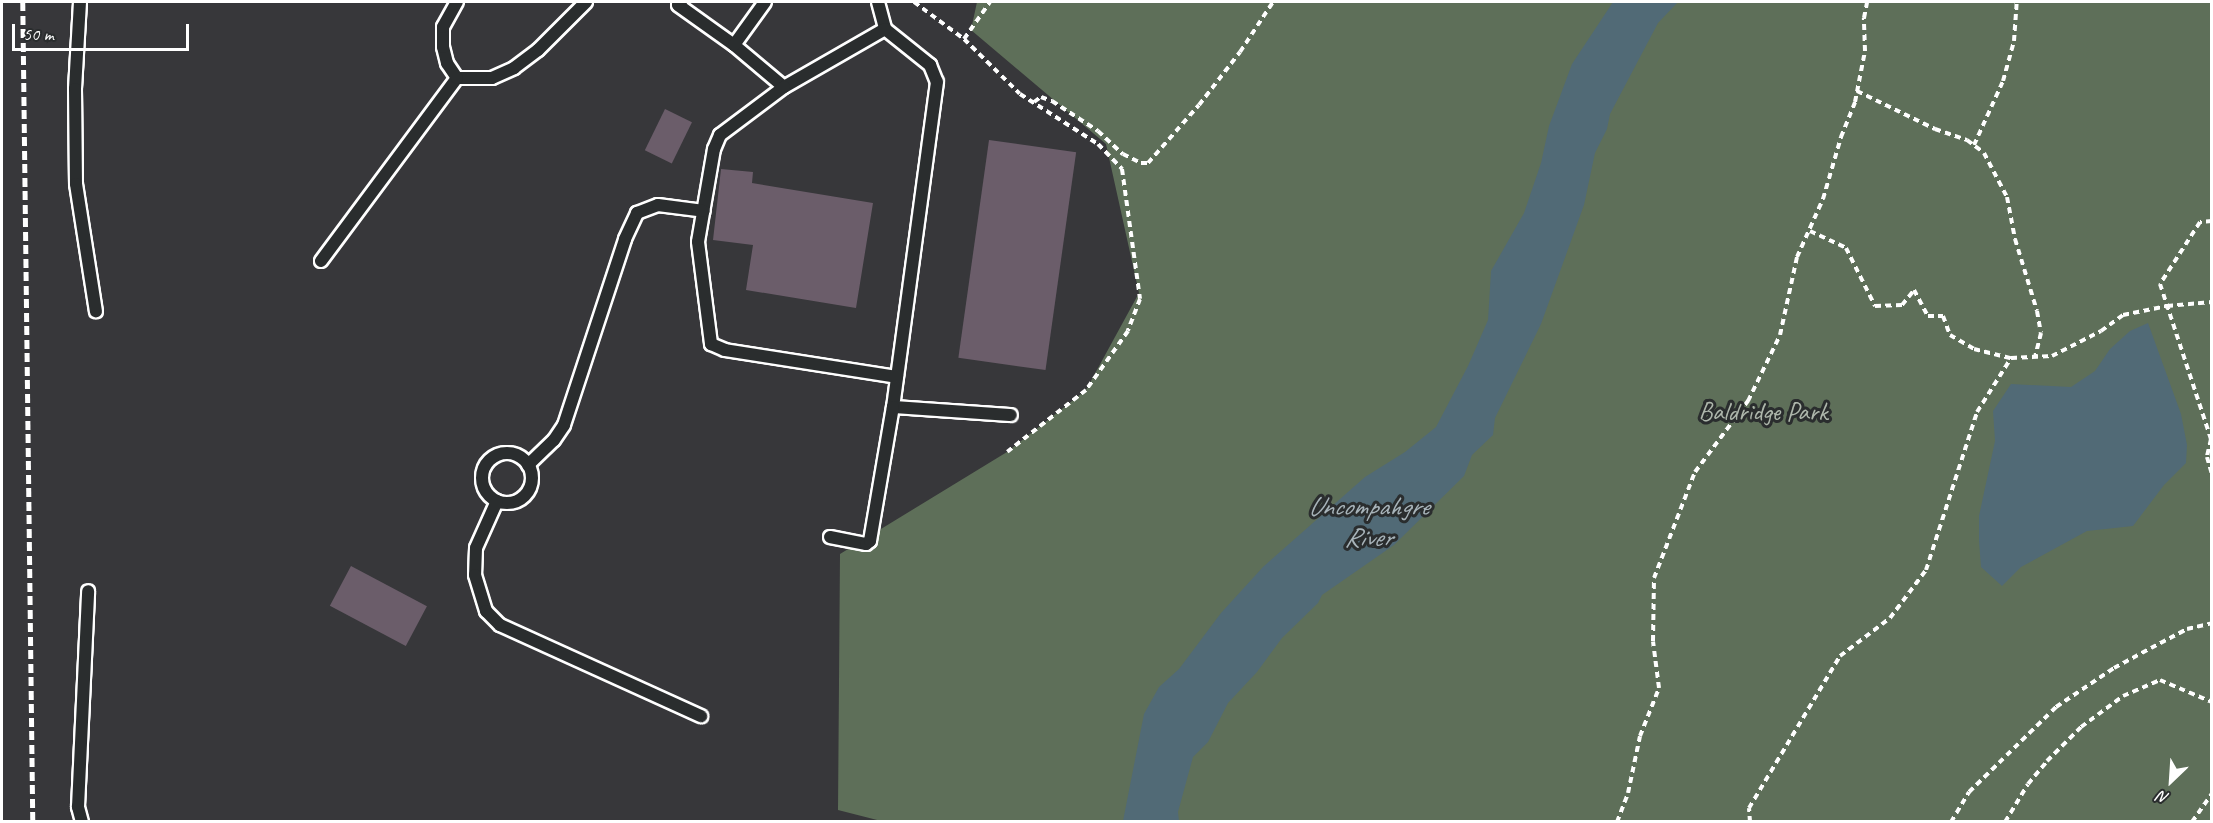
<!DOCTYPE html>
<html>
<head>
<meta charset="utf-8">
<style>
	body { margin:0 }
	#map { position:relative; width:2213px; height:823px; overflow:hidden; background:#37373a; font-family:Caveat,sans-serif }
	div>[style] { position:absolute }
	.green>* { inset:0; background:#5e6f59 }
	.water>* { inset:0; background:#516a76 }
	.building>* { inset:0; background:#6b5d6a; transform-origin:0 0 }
	.path>* { height:4px; margin-top:-2px; transform-origin:0; background:repeating-linear-gradient(90deg,#fff 0 6px,transparent 0 10.5px) }
	.roads { filter:drop-shadow(2px 0 #fff) drop-shadow(-2px 0 #fff) drop-shadow(0 2px #fff) drop-shadow(0 -2px #fff) }
	.service>* { height:12px; margin:-6px; padding:0 6px; transform-origin:6px; border-radius:6px; background:#2a2d2e }
	.service>.ring { margin:-6px; padding:0; box-sizing:content-box; background:none; border:12px solid #2a2d2e; border-radius:50% }
	.rail>* { height:4.5px; margin-top:-2.25px; transform-origin:0; background:repeating-linear-gradient(90deg,#fff 0 9px,transparent 0 13.5px) }
	span { translate:-50% -50%; white-space:nowrap; text-align:center; line-height:1.15; -webkit-text-stroke:6px #2a2d2e; paint-order:stroke }
	.park-label { font-size:26px; color:#aeb7ac }
	.water-label { font-size:27px; color:#a8b4ba; font-style:italic }
	.frame { position:absolute; inset:0; border:3px solid #fff; pointer-events:none }
	.north { position:absolute; left:2141px; top:751px; width:60px; height:60px; -webkit-text-stroke:4px #2a2d2e; paint-order:stroke; rotate:205deg; font-size:16px; font-weight:700; line-height:24px; text-align:center; color:#fff }
	.north::after { content:''; display:block; margin:auto; width:21px; height:27px; background:#fff; clip-path:polygon(50% 0,100% 100%,50% 72%,0 100%) }
	.scale { position:absolute; left:12px; top:24px; width:177px; height:27px; box-sizing:border-box; border:3px solid #fff; border-top:0; padding-left:8px; font-size:18px; line-height:21px; white-space:nowrap; color:#fff; -webkit-text-stroke:4px #2a2d2e; paint-order:stroke }
</style>
</head>
<body>
<div id="map">
	<div class="green">
		<i style="clip-path:polygon(977px 2px,2211px 2px,2211px 821px,885px 822px,838px 810px,840px 554px,1007px 452px,1086px 390px,1139px 293px,1106px 144px,971px 30px)"></i>
	</div>
	<div class="water">
		<i style="clip-path:polygon(1613px 2px,1678px 2px,1658px 23px,1610px 114px,1607px 129px,1595px 153px,1584px 205px,1541px 324px,1495px 418px,1493px 435px,1472px 455px,1464px 476px,1394px 545px,1322px 595px,1318px 603px,1282px 638px,1257px 672px,1228px 703px,1208px 742px,1193px 757px,1178px 812px,1179px 821px,1123px 821px,1144px 714px,1159px 687px,1179px 669px,1221px 613px,1263px 567px,1365px 477px,1405px 452px,1436px 427px,1468px 366px,1488px 320px,1491px 271px,1524px 213px,1541px 163px,1549px 126px,1572px 64px)"></i>
		<i style="clip-path:polygon(2148px 323px,2181px 414px,2187px 445px,2186px 463px,2164px 485px,2133px 526px,2087px 531px,2021px 567px,2002px 586px,1981px 567px,1979px 541px,1979px 516px,1995px 441px,1993px 411px,2011px 384px,2071px 387px,2095px 371px,2110px 349px,2130px 331px)"></i>
	</div>
	<div class="building">
		<i style="left:665px;top:109px;width:30px;height:46px;rotate:26deg"></i>
		<i style="left:989px;top:140px;width:88px;height:220px;rotate:8deg"></i>
		<i style="clip-path:polygon(721px 169px,753px 172px,752px 183px,873px 203px,856px 308px,746px 290px,753px 245px,713px 240px)"></i>
		<i style="left:351px;top:566px;width:86px;height:45px;rotate:28deg"></i>
	</div>
	<div class="path">
		<i style="left:914px;top:2px;width:62px;rotate:36.5deg"></i>
		<i style="left:964px;top:39px;width:78px;rotate:44.5deg"></i>
		<i style="left:1020px;top:94px;width:93px;rotate:32.7deg"></i>
		<i style="left:1098px;top:144px;width:35px;rotate:46deg"></i>
		<i style="left:1122px;top:169px;width:131px;rotate:82.1deg"></i>
		<i style="left:1140px;top:299px;width:34px;rotate:111deg"></i>
		<i style="left:1128px;top:331px;width:72px;rotate:125.4deg"></i>
		<i style="left:1086px;top:390px;width:100px;rotate:141.9deg"></i>
		<i style="left:964px;top:39px;width:45px;rotate:-54.9deg"></i>
		<i style="left:1857px;top:91px;width:87px;rotate:26deg"></i>
		<i style="left:1935px;top:129px;width:34px;rotate:19deg"></i>
		<i style="left:1967px;top:140px;width:21px;rotate:37deg"></i>
		<i style="left:1984px;top:153px;width:50px;rotate:62.4deg"></i>
		<i style="left:2007px;top:197px;width:43px;rotate:79.2deg"></i>
		<i style="left:2015px;top:239px;width:75px;rotate:73deg"></i>
		<i style="left:2037px;top:311px;width:22px;rotate:80deg"></i>
		<i style="left:2041px;top:333px;width:25px;rotate:104deg"></i>
		<i style="left:1034px;top:102px;width:9px;rotate:-36deg"></i>
		<i style="left:1041px;top:97px;width:12px;rotate:20deg"></i>
		<i style="left:1052px;top:101px;width:55px;rotate:33.1deg"></i>
		<i style="left:1098px;top:131px;width:34px;rotate:43deg"></i>
		<i style="left:1123px;top:154px;width:20px;rotate:27deg"></i>
		<i style="left:1141px;top:163px;width:7px"></i>
		<i style="left:1148px;top:163px;width:77px;rotate:-48.7deg"></i>
		<i style="left:1199px;top:105px;width:67px;rotate:-52.3deg"></i>
		<i style="left:1240px;top:52px;width:60px;rotate:-56.6deg"></i>
		<i style="left:1974px;top:145px;width:70px;rotate:-65.6deg"></i>
		<i style="left:2003px;top:81px;width:41px;rotate:-74.6deg"></i>
		<i style="left:2014px;top:41px;width:39px;rotate:-86deg"></i>
		<i style="left:2212px;top:221px;width:12px;rotate:175deg"></i>
		<i style="left:2200px;top:222px;width:74px;rotate:122.8deg"></i>
		<i style="left:2160px;top:284px;width:163px;rotate:71.8deg"></i>
		<i style="left:2211px;top:439px;width:18px;rotate:103deg"></i>
		<i style="left:2207px;top:457px;width:18px;rotate:74deg"></i>
		<i style="left:1810px;top:231px;width:40px;rotate:25deg"></i>
		<i style="left:1846px;top:248px;width:65px;rotate:63.4deg"></i>
		<i style="left:1875px;top:306px;width:27px;rotate:-2deg"></i>
		<i style="left:1902px;top:305px;width:19px;rotate:-51deg"></i>
		<i style="left:1914px;top:290px;width:30px;rotate:62deg"></i>
		<i style="left:1928px;top:316px;width:15px"></i>
		<i style="left:1943px;top:316px;width:20px;rotate:70deg"></i>
		<i style="left:1950px;top:335px;width:28px;rotate:30deg"></i>
		<i style="left:1974px;top:349px;width:38px;rotate:14deg"></i>
		<i style="left:2011px;top:358px;width:41px;rotate:-2.8deg"></i>
		<i style="left:2052px;top:356px;width:55px;rotate:-27deg"></i>
		<i style="left:2101px;top:331px;width:27px;rotate:-36deg"></i>
		<i style="left:2123px;top:315px;width:45px;rotate:-11.6deg"></i>
		<i style="left:2167px;top:306px;width:45px;rotate:-5.1deg"></i>
		<i style="left:1617px;top:822px;width:31px;rotate:-69deg"></i>
		<i style="left:1628px;top:793px;width:58px;rotate:-78.1deg"></i>
		<i style="left:1640px;top:736px;width:52px;rotate:-68.4deg"></i>
		<i style="left:1659px;top:688px;width:47px;rotate:-97.3deg"></i>
		<i style="left:1653px;top:641px;width:63px;rotate:-89.1deg"></i>
		<i style="left:1654px;top:578px;width:114px;rotate:-68.9deg"></i>
		<i style="left:1695px;top:472px;width:89px;rotate:-53.3deg"></i>
		<i style="left:1748px;top:401px;width:73px;rotate:-64.1deg"></i>
		<i style="left:1780px;top:335px;width:80px;rotate:-77.7deg"></i>
		<i style="left:1797px;top:257px;width:64px;rotate:-65.9deg"></i>
		<i style="left:1823px;top:199px;width:65px;rotate:-73.8deg"></i>
		<i style="left:1841px;top:137px;width:38px;rotate:-68deg"></i>
		<i style="left:1855px;top:102px;width:52px;rotate:-78.9deg"></i>
		<i style="left:1865px;top:51px;width:33px;rotate:-92deg"></i>
		<i style="left:1864px;top:18px;width:16px;rotate:-79deg"></i>
		<i style="left:1750px;top:822px;width:14px;rotate:-94deg"></i>
		<i style="left:1749px;top:808px;width:177px;rotate:-59.1deg"></i>
		<i style="left:1840px;top:656px;width:63px;rotate:-37.2deg"></i>
		<i style="left:1890px;top:618px;width:60px;rotate:-53.1deg"></i>
		<i style="left:1926px;top:570px;width:166px;rotate:-72.1deg"></i>
		<i style="left:1977px;top:412px;width:64px;rotate:-57.8deg"></i>
		<i style="left:1951px;top:822px;width:35px;rotate:-59deg"></i>
		<i style="left:1969px;top:792px;width:122px;rotate:-44.3deg"></i>
		<i style="left:2056px;top:707px;width:70px;rotate:-33.9deg"></i>
		<i style="left:2114px;top:668px;width:42px;rotate:-28.4deg"></i>
		<i style="left:2151px;top:648px;width:41px;rotate:-27.8deg"></i>
		<i style="left:2187px;top:629px;width:26px;rotate:-13deg"></i>
		<i style="left:2005px;top:822px;width:44px;rotate:-58.8deg"></i>
		<i style="left:2028px;top:784px;width:30px;rotate:-50deg"></i>
		<i style="left:2047px;top:761px;width:48px;rotate:-45deg"></i>
		<i style="left:2081px;top:727px;width:52px;rotate:-36.4deg"></i>
		<i style="left:2123px;top:696px;width:40px;rotate:-23.4deg"></i>
		<i style="left:2160px;top:680px;width:56px;rotate:22.9deg"></i>
		<i style="left:2192px;top:822px;width:35px;rotate:-55deg"></i>
	</div>
	<div class="roads">
		<div class="service">
			<i style="left:80px;top:2px;width:87px;rotate:93.3deg"></i>
			<i style="left:75px;top:89px;width:95px;rotate:89.4deg"></i>
			<i style="left:76px;top:184px;width:129px;rotate:81.1deg"></i>
			<i style="left:681px;top:2px;width:4px;rotate:135deg"></i>
			<i style="left:678px;top:5px;width:69px;rotate:35.5deg"></i>
			<i style="left:734px;top:45px;width:65px;rotate:40deg"></i>
			<i style="left:878px;top:2px;width:28px;rotate:75deg"></i>
			<i style="left:885px;top:29px;width:58px;rotate:38.7deg"></i>
			<i style="left:930px;top:65px;width:18px;rotate:68deg"></i>
			<i style="left:937px;top:82px;width:328px;rotate:97.7deg"></i>
			<i style="left:893px;top:407px;width:118px;rotate:3.9deg"></i>
			<i style="left:885px;top:29px;width:116px;rotate:150.1deg"></i>
			<i style="left:784px;top:87px;width:80px;rotate:143.1deg"></i>
			<i style="left:720px;top:135px;width:15px;rotate:113deg"></i>
			<i style="left:714px;top:149px;width:94px;rotate:99.8deg"></i>
			<i style="left:698px;top:242px;width:103px;rotate:82.7deg"></i>
			<i style="left:711px;top:344px;width:15px;rotate:23deg"></i>
			<i style="left:725px;top:350px;width:174px;rotate:8.9deg"></i>
			<i style="left:734px;top:45px;width:53px;rotate:-54.2deg"></i>
			<i style="left:457px;top:78px;width:35px"></i>
			<i style="left:492px;top:78px;width:24px;rotate:-24deg"></i>
			<i style="left:514px;top:68px;width:30px;rotate:-37deg"></i>
			<i style="left:538px;top:50px;width:68px;rotate:-45deg"></i>
			<i style="left:321px;top:261px;width:228px;rotate:-53.4deg"></i>
			<i style="left:457px;top:78px;width:18px;rotate:-124deg"></i>
			<i style="left:447px;top:63px;width:16px;rotate:-104deg"></i>
			<i style="left:443px;top:47px;width:20px;rotate:-90deg"></i>
			<i style="left:443px;top:27px;width:29px;rotate:-61deg"></i>
			<i class="ring" style="left:482px;top:453px;width:38px;height:38px"></i>
			<i style="left:528px;top:465px;width:36px;rotate:-44deg"></i>
			<i style="left:554px;top:440px;width:18px;rotate:-56deg"></i>
			<i style="left:564px;top:425px;width:196px;rotate:-71.8deg"></i>
			<i style="left:625px;top:239px;width:29px;rotate:-65deg"></i>
			<i style="left:637px;top:213px;width:22px;rotate:-21deg"></i>
			<i style="left:658px;top:205px;width:46px;rotate:7.4deg"></i>
			<i style="left:497px;top:501px;width:51px;rotate:114.1deg"></i>
			<i style="left:476px;top:548px;width:27px;rotate:92deg"></i>
			<i style="left:475px;top:575px;width:38px;rotate:73deg"></i>
			<i style="left:486px;top:611px;width:20px;rotate:45deg"></i>
			<i style="left:500px;top:625px;width:221px;rotate:24.4deg"></i>
			<i style="left:830px;top:537px;width:37px;rotate:11deg"></i>
			<i style="left:866px;top:544px;width:5px;rotate:-37deg"></i>
			<i style="left:870px;top:541px;width:136px;rotate:-80.3deg"></i>
			<i style="left:82px;top:822px;width:16px;rotate:-105deg"></i>
			<i style="left:78px;top:807px;width:216px;rotate:-87.3deg"></i>
		</div>
	</div>
	<div class="rail">
		<i style="left:23px;top:2px;width:820px;rotate:89.3deg"></i>
	</div>
	<div class="park-label">
		<span style="left:1763px;top:412px">Baldridge Park</span>
	</div>
	<div class="water-label">
		<span style="left:1368px;top:522px">Uncompahgre<br>River</span>
	</div>
	<div class="frame"></div>
	<div class="north">N</div>
	<div class="scale">50 m</div>
</div>
</body>
</html>
